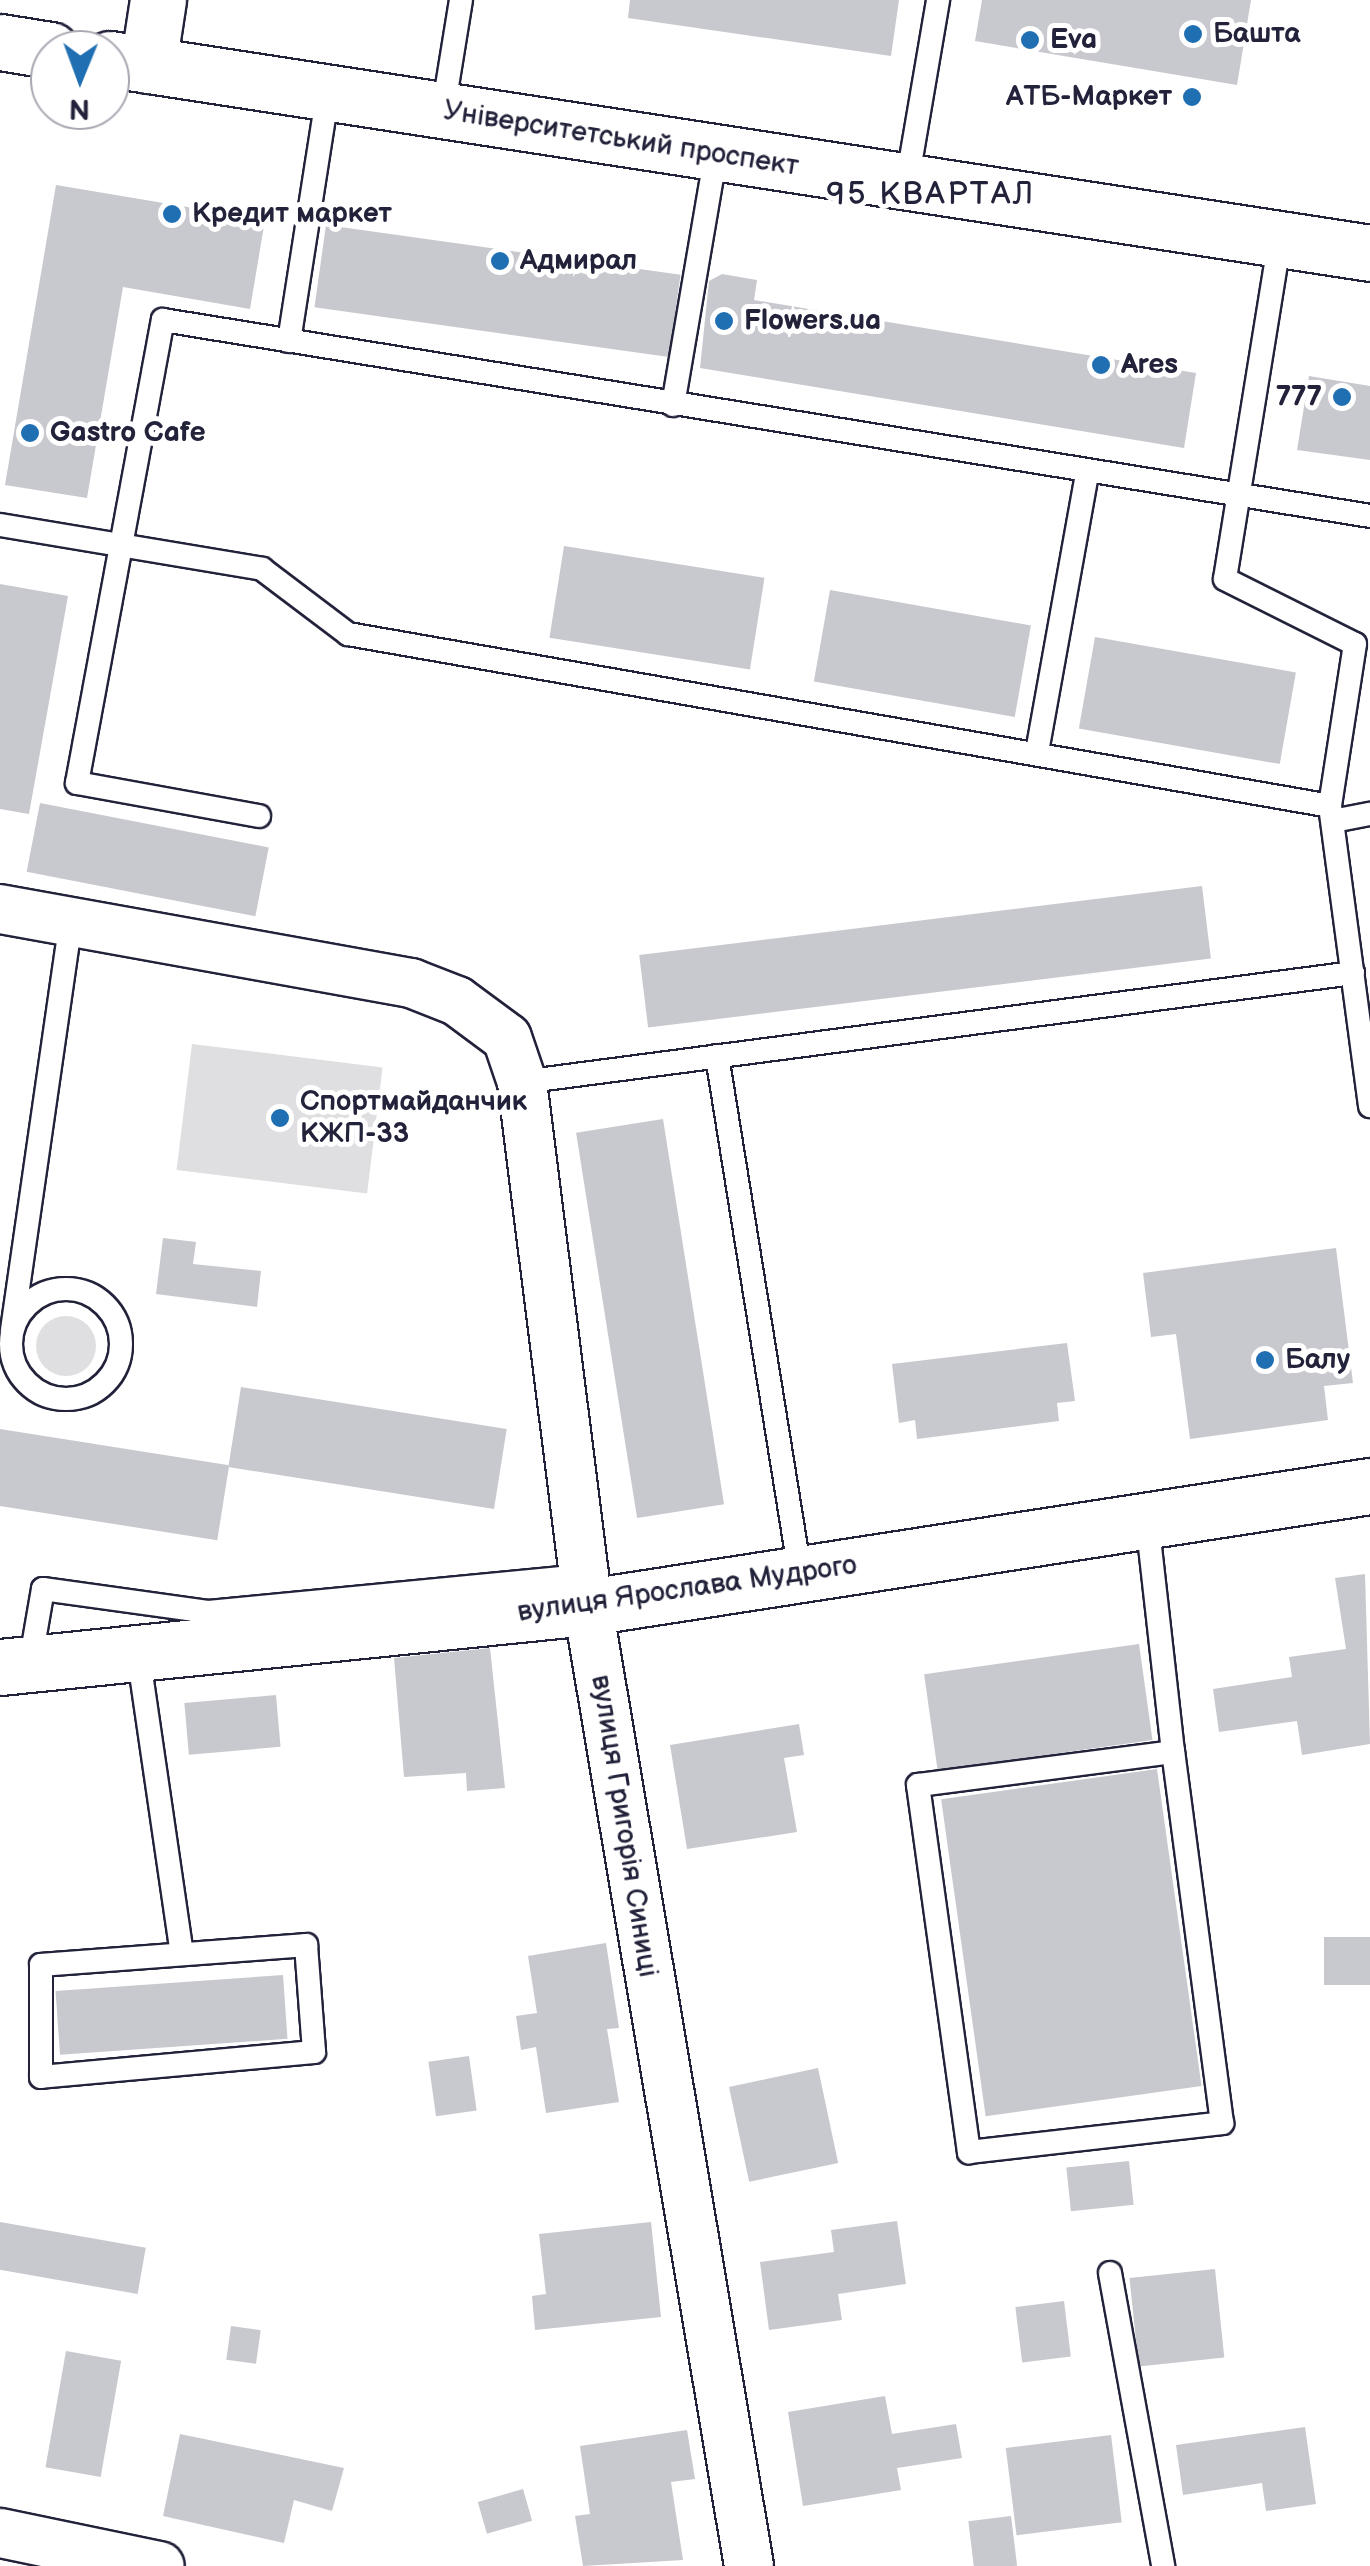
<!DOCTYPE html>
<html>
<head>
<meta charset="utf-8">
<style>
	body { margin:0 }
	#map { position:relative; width:1370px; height:2566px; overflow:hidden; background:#fff; font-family:"Balsamiq Sans",sans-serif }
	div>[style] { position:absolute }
	.green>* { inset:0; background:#dfdfe2; transform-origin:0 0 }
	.round { border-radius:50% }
	.building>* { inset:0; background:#c8c8cf; transform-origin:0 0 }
	.roads { filter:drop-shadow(2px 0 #22223b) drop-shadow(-2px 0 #22223b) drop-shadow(0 2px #22223b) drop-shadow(0 -2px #22223b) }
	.service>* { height:22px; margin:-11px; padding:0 11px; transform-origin:11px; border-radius:11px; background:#fff }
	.service>.ring { margin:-11px; padding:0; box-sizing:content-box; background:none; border:22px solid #fff; border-radius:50% }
	.minor>* { height:48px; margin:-24px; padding:0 24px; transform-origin:24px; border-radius:24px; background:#fff }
	.tertiary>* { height:55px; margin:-27.5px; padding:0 27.5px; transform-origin:27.5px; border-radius:27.5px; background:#fff }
	.primary>* { height:55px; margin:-27.5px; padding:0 27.5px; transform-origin:27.5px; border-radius:27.5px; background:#fff }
	.dots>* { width:28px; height:28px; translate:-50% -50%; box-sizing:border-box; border:5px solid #fff; border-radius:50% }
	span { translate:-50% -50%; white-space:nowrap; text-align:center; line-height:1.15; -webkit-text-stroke:10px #fff; paint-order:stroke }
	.poi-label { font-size:28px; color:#22223b; font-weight:700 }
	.left { translate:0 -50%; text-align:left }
	.right { translate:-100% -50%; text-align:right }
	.street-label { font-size:28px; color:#22223b }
	.quarter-label { font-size:32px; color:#22223b; letter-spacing:2.5px }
	.north { position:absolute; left:30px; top:30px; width:100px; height:100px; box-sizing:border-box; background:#fff; border:2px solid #a7a7b1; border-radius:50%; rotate:181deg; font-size:28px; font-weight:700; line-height:40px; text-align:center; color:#22223b }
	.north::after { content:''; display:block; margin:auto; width:35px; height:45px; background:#1f6fb2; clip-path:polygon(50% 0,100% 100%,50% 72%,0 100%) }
</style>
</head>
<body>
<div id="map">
	<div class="green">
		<i style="left:192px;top:1044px;width:192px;height:127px;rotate:7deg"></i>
		<i class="round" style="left:36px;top:1316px;width:60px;height:60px"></i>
	</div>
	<div class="building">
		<i style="clip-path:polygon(630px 0,899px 0,891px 56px,628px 18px)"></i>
		<i style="clip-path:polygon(982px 0,1251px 0,1237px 85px,975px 41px)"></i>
		<i style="clip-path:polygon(56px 185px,265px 220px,250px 309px,123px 287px,87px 498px,5px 485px)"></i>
		<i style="left:326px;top:225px;width:358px;height:83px;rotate:8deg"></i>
		<i style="clip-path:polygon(722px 274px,757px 280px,754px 300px,1196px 373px,1184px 448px,700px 368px,709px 281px)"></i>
		<i style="clip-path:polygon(1309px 376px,1370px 386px,1370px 460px,1297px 450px)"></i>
		<i style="left:564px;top:546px;width:203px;height:93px;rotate:9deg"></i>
		<i style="clip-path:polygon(0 584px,68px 596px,29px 814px,0 809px)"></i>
		<i style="left:830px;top:590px;width:204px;height:93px;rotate:10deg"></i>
		<i style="left:1095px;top:637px;width:204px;height:93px;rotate:10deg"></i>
		<i style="left:40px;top:803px;width:233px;height:70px;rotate:11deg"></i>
		<i style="left:1202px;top:886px;width:73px;height:567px;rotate:83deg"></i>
		<i style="left:663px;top:1119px;width:390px;height:88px;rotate:81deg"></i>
		<i style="clip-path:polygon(163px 1238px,196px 1242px,193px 1264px,261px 1271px,257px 1307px,156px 1294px)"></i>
		<i style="clip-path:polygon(1336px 1248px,1353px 1383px,1324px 1386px,1328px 1420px,1190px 1439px,1176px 1334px,1151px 1337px,1143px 1273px)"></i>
		<i style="clip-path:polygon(1067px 1343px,1075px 1401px,1057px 1403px,1059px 1421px,917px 1439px,915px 1420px,899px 1423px,892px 1364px)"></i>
		<i style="left:241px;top:1387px;width:269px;height:81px;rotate:9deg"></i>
		<i style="left:0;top:1429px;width:232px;height:76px;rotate:9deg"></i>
		<i style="clip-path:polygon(1365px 1574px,1370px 1744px,1302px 1755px,1297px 1721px,1219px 1732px,1213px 1689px,1292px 1677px,1289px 1657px,1346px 1649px,1335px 1578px)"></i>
		<i style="left:1139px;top:1644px;width:97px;height:217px;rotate:82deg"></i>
		<i style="clip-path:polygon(490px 1648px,505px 1788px,467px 1791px,466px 1773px,404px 1777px,394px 1658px)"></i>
		<i style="left:276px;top:1695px;width:52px;height:92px;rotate:85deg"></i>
		<i style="clip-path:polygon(799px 1724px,804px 1755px,784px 1758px,797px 1832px,687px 1849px,670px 1745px)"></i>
		<i style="left:1157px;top:1769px;width:320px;height:218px;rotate:82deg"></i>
		<i style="left:1370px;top:1937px;width:48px;height:46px;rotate:90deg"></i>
		<i style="clip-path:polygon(606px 1943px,619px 2028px,607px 2029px,619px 2102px,546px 2113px,536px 2047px,521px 2050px,516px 2016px,537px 2013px,528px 1956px)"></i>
		<i style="left:283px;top:1975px;width:64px;height:228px;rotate:86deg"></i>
		<i style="left:469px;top:2056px;width:55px;height:41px;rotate:82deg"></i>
		<i style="left:818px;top:2068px;width:97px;height:91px;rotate:78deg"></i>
		<i style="left:1129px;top:2161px;width:44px;height:63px;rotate:84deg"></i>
		<i style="clip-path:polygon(897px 2221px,906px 2284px,838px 2294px,842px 2320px,769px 2330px,760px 2262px,834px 2252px,831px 2230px)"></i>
		<i style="left:0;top:2222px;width:148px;height:47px;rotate:10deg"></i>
		<i style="clip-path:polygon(651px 2222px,661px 2317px,535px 2330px,532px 2296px,546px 2294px,539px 2234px)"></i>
		<i style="left:1215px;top:2269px;width:89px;height:86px;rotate:84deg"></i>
		<i style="left:1064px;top:2301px;width:56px;height:49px;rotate:83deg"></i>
		<i style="left:231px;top:2326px;width:30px;height:34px;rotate:8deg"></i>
		<i style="left:66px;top:2351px;width:56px;height:118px;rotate:10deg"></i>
		<i style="clip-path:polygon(885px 2396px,892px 2434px,956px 2424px,962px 2458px,897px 2468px,901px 2490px,803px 2506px,788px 2412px)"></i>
		<i style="clip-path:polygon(1305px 2427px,1316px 2504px,1266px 2511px,1262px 2483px,1183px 2495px,1176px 2445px)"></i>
		<i style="clip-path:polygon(687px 2430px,695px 2479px,671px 2482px,683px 2560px,583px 2566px,575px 2516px,590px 2514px,580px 2446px)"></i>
		<i style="clip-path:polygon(180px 2434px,344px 2468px,332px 2511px,294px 2500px,284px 2543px,163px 2516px)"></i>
		<i style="left:1111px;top:2435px;width:88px;height:106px;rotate:83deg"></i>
		<i style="left:523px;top:2489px;width:33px;height:47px;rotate:74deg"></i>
		<i style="left:1011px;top:2516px;width:50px;height:43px;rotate:83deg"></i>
	</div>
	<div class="roads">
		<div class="service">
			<i style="left:443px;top:111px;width:112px;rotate:-80.8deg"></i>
			<i style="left:907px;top:182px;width:185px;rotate:-80.3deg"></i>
			<i style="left:1280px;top:239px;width:344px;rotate:99.2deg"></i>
			<i style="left:1225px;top:579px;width:145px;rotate:26.6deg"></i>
			<i style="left:1355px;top:644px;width:164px;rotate:98.8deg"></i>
			<i style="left:1330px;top:806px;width:303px;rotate:82.4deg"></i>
			<i style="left:289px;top:341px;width:251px;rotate:-81.1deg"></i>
			<i style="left:673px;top:405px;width:256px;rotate:-80.3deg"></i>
			<i style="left:0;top:525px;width:266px;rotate:9.5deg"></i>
			<i style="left:262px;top:569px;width:108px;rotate:37.1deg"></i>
			<i style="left:348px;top:634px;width:997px;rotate:9.93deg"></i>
			<i style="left:1037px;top:752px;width:283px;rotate:-79.8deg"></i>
			<i style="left:259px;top:816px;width:185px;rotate:-169.7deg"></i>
			<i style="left:77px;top:783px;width:471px;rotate:-79.5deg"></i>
			<i style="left:163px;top:320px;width:1223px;rotate:9.22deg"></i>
			<i style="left:1333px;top:821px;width:38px;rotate:-11deg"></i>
			<i style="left:717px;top:1056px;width:524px;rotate:80.88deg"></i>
			<i style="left:522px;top:1082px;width:838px;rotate:-7.47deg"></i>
			<i class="ring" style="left:11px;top:1289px;width:88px;height:88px"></i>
			<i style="left:12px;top:1330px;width:411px;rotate:-81.8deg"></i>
			<i style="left:1147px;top:1520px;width:233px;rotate:83.6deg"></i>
			<i style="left:1173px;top:1752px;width:257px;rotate:172.6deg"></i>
			<i style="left:918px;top:1785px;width:371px;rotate:82.1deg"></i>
			<i style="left:969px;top:2152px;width:255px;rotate:-6.5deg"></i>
			<i style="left:1222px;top:2123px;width:374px;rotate:-97.5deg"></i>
			<i style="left:138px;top:1653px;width:303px;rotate:81.7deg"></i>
			<i style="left:30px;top:1664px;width:76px;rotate:-80.2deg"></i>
			<i style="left:43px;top:1589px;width:168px;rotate:7.9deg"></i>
			<i style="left:209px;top:1612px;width:377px;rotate:-5.5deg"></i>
			<i style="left:306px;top:1945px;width:107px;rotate:85.7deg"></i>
			<i style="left:314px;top:2052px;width:274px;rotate:174.8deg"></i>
			<i style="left:41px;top:2077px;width:112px;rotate:-90deg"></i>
			<i style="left:41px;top:1965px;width:266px;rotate:-4.3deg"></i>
			<i style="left:1110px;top:2273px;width:298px;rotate:79.7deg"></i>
		</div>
		<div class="minor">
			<i style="left:0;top:909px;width:418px;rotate:10.2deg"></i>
			<i style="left:411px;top:983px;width:49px;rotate:21.4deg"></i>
			<i style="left:457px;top:1001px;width:62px;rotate:36.5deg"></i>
			<i style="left:507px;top:1038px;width:46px;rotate:71.2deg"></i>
			<i style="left:522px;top:1082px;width:529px;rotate:82.83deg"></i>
			<i style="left:588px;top:1607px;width:972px;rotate:80.47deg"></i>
			<i style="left:0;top:2533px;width:163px;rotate:11.7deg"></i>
		</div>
		<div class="tertiary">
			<i style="left:148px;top:65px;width:66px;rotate:-81.3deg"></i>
			<i style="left:0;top:1667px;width:591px;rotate:-5.83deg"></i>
			<i style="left:588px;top:1607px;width:791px;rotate:-8.8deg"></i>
		</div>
		<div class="primary">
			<i style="left:0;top:42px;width:51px;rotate:9.1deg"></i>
			<i style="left:110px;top:59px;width:1275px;rotate:8.75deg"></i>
		</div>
	</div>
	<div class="dots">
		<i style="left:1193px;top:34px;background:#1f6fb2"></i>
		<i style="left:1030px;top:40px;background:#1f6fb2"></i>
		<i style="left:1192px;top:97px;background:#1f6fb2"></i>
		<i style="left:172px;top:214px;background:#1f6fb2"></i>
		<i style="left:500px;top:261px;background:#1f6fb2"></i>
		<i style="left:724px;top:321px;background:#1f6fb2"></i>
		<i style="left:1101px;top:365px;background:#1f6fb2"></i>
		<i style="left:1342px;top:397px;background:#1f6fb2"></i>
		<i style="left:30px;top:433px;background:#1f6fb2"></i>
		<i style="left:280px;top:1118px;background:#1f6fb2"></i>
		<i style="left:1265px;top:1360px;background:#1f6fb2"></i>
	</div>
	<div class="poi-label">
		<span class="left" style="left:1213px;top:34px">Башта</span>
		<span class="left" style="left:1050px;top:40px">Eva</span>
		<span class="right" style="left:1172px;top:97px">АТБ-Маркет</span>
		<span class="left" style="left:192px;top:214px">Кредит маркет</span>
		<span class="left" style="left:520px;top:261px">Адмирал</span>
		<span class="left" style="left:744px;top:321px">Flowers.ua</span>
		<span class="left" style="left:1121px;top:365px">Ares</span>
		<span class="right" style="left:1322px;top:397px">777</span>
		<span class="left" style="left:50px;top:433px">Gastro Cafe</span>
		<span class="left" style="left:300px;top:1118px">Спортмайданчик<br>КЖП-33</span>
		<span class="left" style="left:1285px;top:1360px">Балу</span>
	</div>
	<div class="street-label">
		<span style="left:621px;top:139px;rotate:9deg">Університетський проспект</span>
		<span style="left:687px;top:1589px;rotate:-8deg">вулиця Ярослава Мудрого</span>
		<span style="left:624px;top:1826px;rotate:81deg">вулиця Григорія Синиці</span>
	</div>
	<div class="quarter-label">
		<span style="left:931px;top:195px">95 КВАРТАЛ</span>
	</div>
	<div class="north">N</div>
</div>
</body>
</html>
